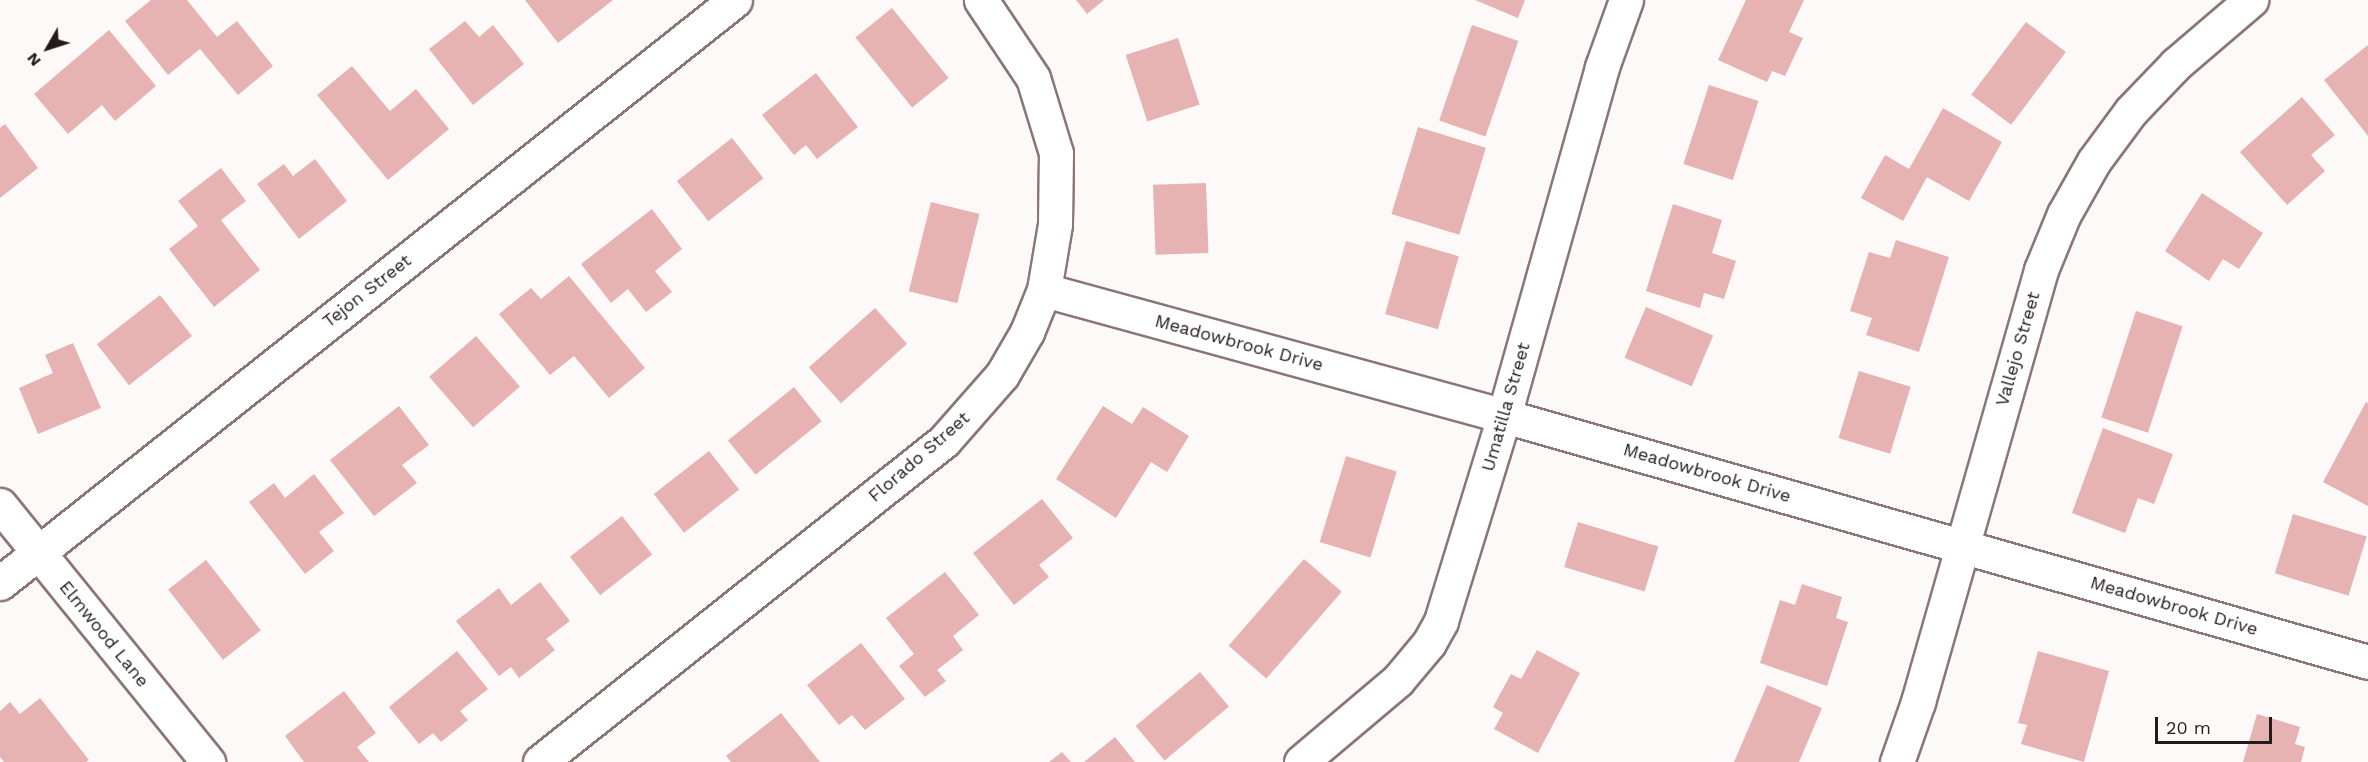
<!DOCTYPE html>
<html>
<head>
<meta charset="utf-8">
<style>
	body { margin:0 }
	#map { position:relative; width:2368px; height:762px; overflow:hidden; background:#fef9f9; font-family:"Work Sans",sans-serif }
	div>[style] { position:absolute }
	.building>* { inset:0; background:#e6b2b2; transform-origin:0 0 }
	.roads { filter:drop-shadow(2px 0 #8b7676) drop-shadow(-2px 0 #8b7676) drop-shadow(0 2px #8b7676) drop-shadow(0 -2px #8b7676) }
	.street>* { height:33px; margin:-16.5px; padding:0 16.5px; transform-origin:16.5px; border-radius:16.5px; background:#fff }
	span { translate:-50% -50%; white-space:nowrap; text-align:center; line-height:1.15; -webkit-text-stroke:4.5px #fff; paint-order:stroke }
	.street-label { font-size:18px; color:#231b1b }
	.north { position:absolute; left:18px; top:18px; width:60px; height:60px; -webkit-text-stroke:4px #fff; paint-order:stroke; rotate:231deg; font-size:16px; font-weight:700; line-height:24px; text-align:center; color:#231b1b }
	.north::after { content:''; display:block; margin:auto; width:21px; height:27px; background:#231b1b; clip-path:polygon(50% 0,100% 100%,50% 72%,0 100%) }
	.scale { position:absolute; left:2155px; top:717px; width:117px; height:27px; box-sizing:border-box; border:3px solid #231b1b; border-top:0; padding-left:8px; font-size:18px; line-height:21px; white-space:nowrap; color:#231b1b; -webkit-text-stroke:4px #fff; paint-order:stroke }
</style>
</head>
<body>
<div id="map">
	<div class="building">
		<i style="clip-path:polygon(151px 0,187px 0,217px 37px,237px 21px,273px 66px,238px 95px,200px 49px,168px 75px,125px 21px)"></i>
		<i style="clip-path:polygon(525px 0,613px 0,558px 43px)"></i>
		<i style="clip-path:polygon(1076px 0,1104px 0,1087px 14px)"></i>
		<i style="clip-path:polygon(1475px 0,1525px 0,1518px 18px)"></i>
		<i style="clip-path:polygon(1746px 0,1804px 0,1789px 32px,1803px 38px,1785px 76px,1772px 71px,1767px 82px,1718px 60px)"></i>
		<i style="left:892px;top:8px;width:90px;height:47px;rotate:51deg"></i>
		<i style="clip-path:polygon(465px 21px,479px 37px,493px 25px,524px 64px,473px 105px,429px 49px)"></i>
		<i style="left:2026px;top:22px;width:50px;height:91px;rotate:37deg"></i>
		<i style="left:1472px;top:25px;width:49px;height:101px;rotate:19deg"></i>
		<i style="clip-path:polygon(109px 30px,156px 86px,115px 121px,102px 105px,68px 134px,34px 94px)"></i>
		<i style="left:1178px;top:38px;width:70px;height:55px;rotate:72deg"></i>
		<i style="clip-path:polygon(2368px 45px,2368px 136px,2324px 80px)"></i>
		<i style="clip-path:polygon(352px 66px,390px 111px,416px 89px,449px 129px,388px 180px,317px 95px)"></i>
		<i style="clip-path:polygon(816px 73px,858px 127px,817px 159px,806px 145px,794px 155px,762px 115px)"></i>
		<i style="left:1709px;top:85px;width:52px;height:83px;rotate:18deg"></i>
		<i style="clip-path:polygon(2302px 97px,2335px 135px,2311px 155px,2325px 171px,2287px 205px,2240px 152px)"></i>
		<i style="clip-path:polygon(1943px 108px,2002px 142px,1969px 201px,1927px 177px,1903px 221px,1861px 198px,1885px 155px,1909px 169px)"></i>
		<i style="clip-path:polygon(5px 124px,38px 168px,0 198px,0 128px)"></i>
		<i style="left:1418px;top:127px;width:71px;height:91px;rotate:17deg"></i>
		<i style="left:732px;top:138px;width:51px;height:70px;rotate:52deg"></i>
		<i style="clip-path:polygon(315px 159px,347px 201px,299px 239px,257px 184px,284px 164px,293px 176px)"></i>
		<i style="clip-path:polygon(221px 168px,246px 201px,221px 220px,260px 270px,214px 307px,169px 249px,198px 226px,178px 201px)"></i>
		<i style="left:1206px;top:183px;width:70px;height:53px;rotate:88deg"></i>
		<i style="clip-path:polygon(2202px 193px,2263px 233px,2239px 269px,2223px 259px,2209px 281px,2165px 251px)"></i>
		<i style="left:931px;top:202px;width:50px;height:92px;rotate:14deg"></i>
		<i style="clip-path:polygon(1673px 204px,1722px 220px,1712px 253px,1736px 261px,1724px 299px,1704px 293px,1700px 308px,1646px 291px)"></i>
		<i style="clip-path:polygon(652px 209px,682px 249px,655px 271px,672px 292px,646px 312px,628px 289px,611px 303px,581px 264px)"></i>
		<i style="clip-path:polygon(1896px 240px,1949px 257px,1919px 352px,1866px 335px,1872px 318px,1850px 311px,1869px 252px,1890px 258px)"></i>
		<i style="left:1406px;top:241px;width:55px;height:76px;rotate:16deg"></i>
		<i style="clip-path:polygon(569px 276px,645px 368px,609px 398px,574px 356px,550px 375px,499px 314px,531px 288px,541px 299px)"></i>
		<i style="left:160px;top:295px;width:52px;height:80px;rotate:52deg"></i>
		<i style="left:1646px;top:307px;width:73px;height:55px;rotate:23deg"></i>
		<i style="left:875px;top:308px;width:48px;height:89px;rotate:48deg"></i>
		<i style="left:2136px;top:311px;width:49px;height:112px;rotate:18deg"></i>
		<i style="left:476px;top:336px;width:67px;height:62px;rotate:49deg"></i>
		<i style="clip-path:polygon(73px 343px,101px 408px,38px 434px,19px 388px,53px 373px,45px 355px)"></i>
		<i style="left:1859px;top:371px;width:54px;height:70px;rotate:17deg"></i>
		<i style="left:794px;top:387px;width:44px;height:85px;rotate:51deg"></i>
		<i style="clip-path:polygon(2366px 402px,2368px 403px,2368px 506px,2323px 482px)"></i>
		<i style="clip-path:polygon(399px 406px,429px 445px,402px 465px,417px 483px,374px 516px,330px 460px)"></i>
		<i style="clip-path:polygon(1103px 406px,1132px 424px,1143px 407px,1189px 436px,1167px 472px,1151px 462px,1116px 518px,1056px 479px)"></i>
		<i style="clip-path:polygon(2103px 428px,2173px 454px,2154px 504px,2138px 498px,2125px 533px,2072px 513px)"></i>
		<i style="left:709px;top:451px;width:49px;height:70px;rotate:52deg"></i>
		<i style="left:1346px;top:456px;width:53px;height:90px;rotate:17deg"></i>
		<i style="clip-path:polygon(314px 474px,344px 513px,319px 532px,334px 551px,305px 574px,249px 502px,274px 483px,285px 498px)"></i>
		<i style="clip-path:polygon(1042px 499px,1073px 538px,1039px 565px,1049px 577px,1014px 605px,973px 553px)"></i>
		<i style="left:2293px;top:514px;width:77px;height:62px;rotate:17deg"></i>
		<i style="left:622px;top:516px;width:49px;height:66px;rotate:52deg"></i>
		<i style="left:1578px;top:522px;width:84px;height:47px;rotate:17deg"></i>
		<i style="left:1304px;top:559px;width:50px;height:115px;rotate:41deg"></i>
		<i style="left:206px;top:560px;width:89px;height:48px;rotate:52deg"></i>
		<i style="clip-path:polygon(945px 572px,979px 615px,953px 636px,963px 650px,937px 670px,946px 681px,925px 697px,899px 666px,914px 654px,886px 618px)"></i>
		<i style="clip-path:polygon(540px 582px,570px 621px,546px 639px,555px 650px,519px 678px,511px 667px,499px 676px,456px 621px,499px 588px,511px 605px)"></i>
		<i style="clip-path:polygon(1802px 584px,1842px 597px,1836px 618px,1848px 622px,1827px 686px,1760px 663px,1780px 600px,1795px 605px)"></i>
		<i style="clip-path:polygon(861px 643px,905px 699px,865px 730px,852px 715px,839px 725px,807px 685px)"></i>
		<i style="clip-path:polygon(1537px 650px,1580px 673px,1538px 753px,1494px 729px,1503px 713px,1493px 707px,1511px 674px,1521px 679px)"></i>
		<i style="clip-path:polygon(457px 651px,488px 689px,460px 711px,468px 720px,441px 742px,433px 733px,419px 744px,389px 707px)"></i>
		<i style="clip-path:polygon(2038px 651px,2109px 671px,2084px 762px,2021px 744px,2027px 725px,2018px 723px)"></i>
		<i style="left:1200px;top:672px;width:45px;height:84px;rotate:50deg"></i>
		<i style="clip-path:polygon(1767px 685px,1822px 708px,1799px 762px,1734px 762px)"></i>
		<i style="clip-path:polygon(344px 691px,376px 733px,357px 747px,369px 762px,304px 762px,285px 736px)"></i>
		<i style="clip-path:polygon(40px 698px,89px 760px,86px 762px,4px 762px,0 757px,0 711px,10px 702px,20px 714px)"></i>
		<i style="clip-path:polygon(781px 713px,820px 762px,731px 762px,726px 756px)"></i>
		<i style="clip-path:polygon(2257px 714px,2300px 727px,2295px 744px,2305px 747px,2301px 762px,2243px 762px)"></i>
		<i style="clip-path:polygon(1115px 737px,1135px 762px,1084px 762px)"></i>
		<i style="clip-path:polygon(1062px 752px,1071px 762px,1049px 762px)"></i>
	</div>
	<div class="roads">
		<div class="street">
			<i style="left:1044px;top:290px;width:477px;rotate:15.3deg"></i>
			<i style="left:1504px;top:416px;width:898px;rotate:15.89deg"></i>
			<i style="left:0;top:505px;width:331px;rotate:51deg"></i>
			<i style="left:0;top:583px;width:938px;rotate:-38.42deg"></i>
			<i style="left:540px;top:762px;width:516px;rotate:-38.47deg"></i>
			<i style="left:944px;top:441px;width:88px;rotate:-48.7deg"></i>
			<i style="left:1002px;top:375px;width:50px;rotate:-59.8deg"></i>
			<i style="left:1027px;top:332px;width:45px;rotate:-68deg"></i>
			<i style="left:1044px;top:290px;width:67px;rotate:-80.5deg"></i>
			<i style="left:1055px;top:224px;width:71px;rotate:-89.2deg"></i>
			<i style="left:1056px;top:153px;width:78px;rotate:-107deg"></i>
			<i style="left:1033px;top:78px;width:94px;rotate:-123.7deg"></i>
			<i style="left:1301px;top:762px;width:127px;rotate:-40.2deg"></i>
			<i style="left:1398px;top:680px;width:48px;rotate:-50deg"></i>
			<i style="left:1429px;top:643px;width:25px;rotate:-61deg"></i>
			<i style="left:1441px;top:621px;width:214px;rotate:-72.9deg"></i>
			<i style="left:1504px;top:416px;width:362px;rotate:-74.3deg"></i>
			<i style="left:1602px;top:67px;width:71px;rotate:-70.3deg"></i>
			<i style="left:1897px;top:762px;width:64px;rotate:-70.7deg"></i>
			<i style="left:1918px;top:702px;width:449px;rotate:-74.1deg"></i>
			<i style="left:2041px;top:270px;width:61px;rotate:-67.7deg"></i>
			<i style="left:2064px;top:214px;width:61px;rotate:-60.5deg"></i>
			<i style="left:2094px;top:161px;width:62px;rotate:-53.5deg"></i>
			<i style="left:2131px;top:111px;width:65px;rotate:-46.2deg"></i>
			<i style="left:2176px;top:64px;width:99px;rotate:-40.5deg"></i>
		</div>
	</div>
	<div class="street-label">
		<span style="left:367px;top:291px;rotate:-38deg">Tejon Street</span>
		<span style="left:1239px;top:343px;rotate:15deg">Meadowbrook Drive</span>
		<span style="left:2018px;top:349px;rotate:-74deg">Vallejo Street</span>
		<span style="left:1506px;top:407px;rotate:-74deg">Umatilla Street</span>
		<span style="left:919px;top:457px;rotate:-41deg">Florado Street</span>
		<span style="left:1707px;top:473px;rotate:16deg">Meadowbrook Drive</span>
		<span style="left:2174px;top:606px;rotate:16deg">Meadowbrook Drive</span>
		<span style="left:104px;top:634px;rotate:51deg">Elmwood Lane</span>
	</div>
	<div class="north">N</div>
	<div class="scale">20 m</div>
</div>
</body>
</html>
